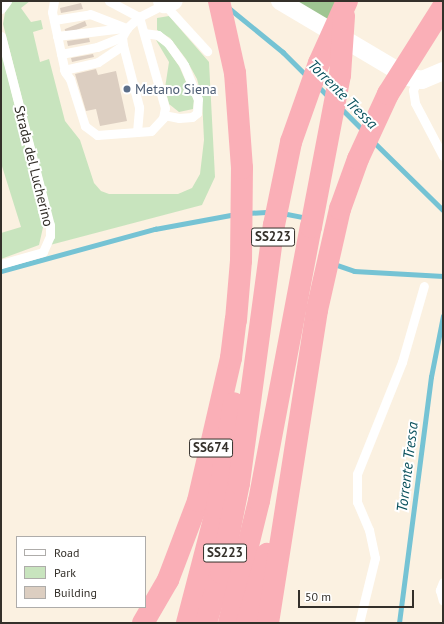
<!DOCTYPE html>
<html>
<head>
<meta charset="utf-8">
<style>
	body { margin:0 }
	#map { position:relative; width:444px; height:624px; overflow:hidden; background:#fbf1e1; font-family:"PT Sans",sans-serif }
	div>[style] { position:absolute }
	.green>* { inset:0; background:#c8e4be }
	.forest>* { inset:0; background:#9fc592 }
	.stream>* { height:4.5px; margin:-2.25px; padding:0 2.25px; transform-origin:2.25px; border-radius:2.25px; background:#75c3d4 }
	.building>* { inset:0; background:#dccec1; transform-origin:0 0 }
	.service>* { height:9px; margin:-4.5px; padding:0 4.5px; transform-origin:4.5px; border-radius:4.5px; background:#fff }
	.minor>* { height:18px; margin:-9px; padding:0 9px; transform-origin:9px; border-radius:9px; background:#fff }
	.trunk>* { height:22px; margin:-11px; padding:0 11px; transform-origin:11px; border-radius:11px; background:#faafb7 }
	.dots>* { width:11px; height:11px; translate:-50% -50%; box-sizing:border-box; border:2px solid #fff; border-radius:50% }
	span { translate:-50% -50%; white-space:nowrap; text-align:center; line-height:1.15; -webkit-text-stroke:4px #fff; paint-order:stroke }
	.shield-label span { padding:1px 3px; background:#fff; border:1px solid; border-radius:3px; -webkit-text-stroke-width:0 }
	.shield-label { font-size:13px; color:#34302a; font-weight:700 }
	.service-label { font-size:14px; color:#4e5e75 }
	.left { translate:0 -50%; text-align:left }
	.street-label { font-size:14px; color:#34302a }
	.water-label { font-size:15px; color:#09515d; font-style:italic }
	.frame { position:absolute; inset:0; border:2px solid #34302a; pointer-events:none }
	.legend { position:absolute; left:16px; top:536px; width:130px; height:72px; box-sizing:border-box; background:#fff; border:1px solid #aeacaa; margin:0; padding:5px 7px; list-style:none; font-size:12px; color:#34302a }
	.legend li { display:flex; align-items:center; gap:8px; height:20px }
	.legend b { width:20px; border:1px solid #aeacaa }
	.scale { position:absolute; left:298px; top:590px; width:116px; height:18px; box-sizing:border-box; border:2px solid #34302a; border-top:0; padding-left:5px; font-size:12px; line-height:14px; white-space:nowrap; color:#34302a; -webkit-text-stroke:3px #fff; paint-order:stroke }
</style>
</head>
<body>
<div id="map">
	<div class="green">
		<i style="clip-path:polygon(12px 1px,30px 1px,21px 8px,31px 22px,41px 20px,43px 29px,33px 32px,40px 62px,49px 59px,65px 121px,80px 140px,94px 183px,101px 191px,109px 194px,178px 194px,192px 188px,200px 174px,204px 140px,202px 98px,197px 79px,186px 59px,170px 38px,157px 30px,157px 18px,169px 16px,209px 62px,215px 177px,202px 205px,50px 245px,55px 230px,53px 220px,3px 24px,6px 7px)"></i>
		<i style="clip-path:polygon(156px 40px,165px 46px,179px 66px,194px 100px,193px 109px,179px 112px,169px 104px,165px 88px,169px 62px)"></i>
		<i style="clip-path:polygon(1px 50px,44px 223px,39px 245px,1px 259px,1px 233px,21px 227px,1px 163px)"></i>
	</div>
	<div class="forest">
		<i style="clip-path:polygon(293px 1px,337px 1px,327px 21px)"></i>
	</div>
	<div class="stream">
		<i style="left:229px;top:8px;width:70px;rotate:39.2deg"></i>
		<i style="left:283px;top:52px;width:35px;rotate:45deg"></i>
		<i style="left:318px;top:86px;width:17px;rotate:45deg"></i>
		<i style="left:341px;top:108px;width:33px;rotate:45deg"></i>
		<i style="left:373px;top:141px;width:98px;rotate:44.6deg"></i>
		<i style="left:248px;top:213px;width:22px;rotate:-3deg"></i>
		<i style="left:282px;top:213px;width:25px;rotate:11deg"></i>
		<i style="left:334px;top:264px;width:21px;rotate:19deg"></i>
		<i style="left:354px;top:271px;width:89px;rotate:3.2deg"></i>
		<i style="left:1px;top:271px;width:160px;rotate:-15.3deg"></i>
		<i style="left:155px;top:229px;width:82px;rotate:-10.5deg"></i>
		<i style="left:399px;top:623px;width:248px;rotate:-82.6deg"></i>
		<i style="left:431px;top:377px;width:62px;rotate:-78.9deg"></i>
	</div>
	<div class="building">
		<i style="clip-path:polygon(81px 3px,83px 9px,61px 13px,60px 8px)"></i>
		<i style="left:85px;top:21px;width:5px;height:22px;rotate:68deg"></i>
		<i style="clip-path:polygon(89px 38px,90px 42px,68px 46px,67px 41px)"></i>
		<i style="clip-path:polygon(93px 54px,94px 57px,72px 62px,71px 58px)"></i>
		<i style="clip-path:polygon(96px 69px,98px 75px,116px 71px,127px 121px,100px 126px,96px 109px,86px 111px,75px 74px)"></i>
	</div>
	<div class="service">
		<i style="left:54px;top:1px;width:11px;rotate:100deg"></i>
		<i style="left:52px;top:12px;width:61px;rotate:77.8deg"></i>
		<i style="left:65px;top:72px;width:9px;rotate:54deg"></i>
		<i style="left:70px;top:79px;width:49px;rotate:72.3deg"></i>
		<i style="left:85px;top:126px;width:15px;rotate:37deg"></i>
		<i style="left:97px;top:135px;width:54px;rotate:-4.2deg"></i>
		<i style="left:151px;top:131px;width:18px;rotate:-47deg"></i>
		<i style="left:163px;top:118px;width:10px;rotate:-79deg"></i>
		<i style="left:165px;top:108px;width:95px;rotate:-105.9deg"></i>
		<i style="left:109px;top:1px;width:34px;rotate:28deg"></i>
		<i style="left:1px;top:9px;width:10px;rotate:-53deg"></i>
		<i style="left:54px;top:20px;width:36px;rotate:-9deg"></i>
		<i style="left:90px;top:14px;width:40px;rotate:21deg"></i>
		<i style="left:144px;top:33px;width:14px;rotate:8deg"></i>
		<i style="left:158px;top:35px;width:13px;rotate:39deg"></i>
		<i style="left:168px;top:43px;width:27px;rotate:54deg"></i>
		<i style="left:184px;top:65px;width:37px;rotate:68deg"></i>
		<i style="left:198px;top:99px;width:14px;rotate:94deg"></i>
		<i style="left:197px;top:113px;width:6px;rotate:141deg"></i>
		<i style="left:192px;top:117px;width:13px;rotate:176deg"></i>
		<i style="left:179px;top:118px;width:15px;rotate:-169deg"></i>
		<i style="left:1px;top:36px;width:195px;rotate:75.5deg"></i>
		<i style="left:50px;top:225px;width:11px;rotate:90deg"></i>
		<i style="left:50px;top:236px;width:17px;rotate:114deg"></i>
		<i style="left:43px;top:252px;width:44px;rotate:164.1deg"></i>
		<i style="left:57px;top:36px;width:67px;rotate:-6.8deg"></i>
		<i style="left:61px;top:54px;width:37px;rotate:-11deg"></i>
		<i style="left:97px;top:47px;width:27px;rotate:-22deg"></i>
		<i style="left:64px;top:70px;width:35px;rotate:-13deg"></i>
		<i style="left:98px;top:62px;width:30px;rotate:-34deg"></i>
		<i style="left:418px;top:80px;width:11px;rotate:117deg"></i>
		<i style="left:413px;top:90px;width:13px;rotate:81deg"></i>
		<i style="left:415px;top:103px;width:60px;rotate:62.2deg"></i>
		<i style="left:137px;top:132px;width:25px;rotate:-85deg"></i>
		<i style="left:139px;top:107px;width:64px;rotate:-104.5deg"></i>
		<i style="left:123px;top:45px;width:8px;rotate:-97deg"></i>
		<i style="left:122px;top:37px;width:10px;rotate:-61deg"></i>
		<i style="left:127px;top:28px;width:16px;rotate:-43deg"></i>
		<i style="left:139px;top:17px;width:28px;rotate:-27deg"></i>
		<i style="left:164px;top:4px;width:64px;rotate:47.5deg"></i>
		<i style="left:443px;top:582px;width:9px;rotate:111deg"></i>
		<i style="left:440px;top:590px;width:11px;rotate:75deg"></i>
		<i style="left:359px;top:623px;width:67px;rotate:-76.2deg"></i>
		<i style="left:375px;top:558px;width:29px;rotate:-102deg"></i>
		<i style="left:369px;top:530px;width:30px;rotate:-113deg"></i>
		<i style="left:357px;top:502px;width:28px;rotate:-90deg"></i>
		<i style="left:357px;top:474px;width:121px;rotate:-68.1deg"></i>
		<i style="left:402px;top:362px;width:79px;rotate:-73.9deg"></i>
	</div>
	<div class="minor">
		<i style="left:162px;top:1px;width:4px;rotate:56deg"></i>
		<i style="left:164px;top:4px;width:10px;rotate:-17deg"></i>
		<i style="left:280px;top:1px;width:149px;rotate:30.7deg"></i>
		<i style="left:408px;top:77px;width:14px;rotate:12deg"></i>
		<i style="left:422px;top:80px;width:23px;rotate:-23deg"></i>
	</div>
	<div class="trunk">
		<i style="left:143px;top:623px;width:50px;rotate:-59.8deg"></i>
		<i style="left:168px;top:580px;width:85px;rotate:-69.2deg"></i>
		<i style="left:198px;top:501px;width:147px;rotate:-77deg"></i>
		<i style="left:231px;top:358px;width:38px;rotate:-83deg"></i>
		<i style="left:236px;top:320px;width:59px;rotate:-85.2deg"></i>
		<i style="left:241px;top:261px;width:93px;rotate:-89.4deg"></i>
		<i style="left:242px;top:168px;width:95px;rotate:-94.2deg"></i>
		<i style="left:235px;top:73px;width:74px;rotate:-102.5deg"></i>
		<i style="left:187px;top:623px;width:119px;rotate:-75.4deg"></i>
		<i style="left:217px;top:508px;width:106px;rotate:-80.8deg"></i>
		<i style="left:206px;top:623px;width:52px;rotate:-73.3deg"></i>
		<i style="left:221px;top:573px;width:92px;rotate:-78.7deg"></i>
		<i style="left:239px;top:483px;width:260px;rotate:-82.3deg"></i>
		<i style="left:274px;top:225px;width:85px;rotate:-78.4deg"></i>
		<i style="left:291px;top:142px;width:84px;rotate:-70.5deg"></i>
		<i style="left:319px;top:63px;width:68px;rotate:-65.7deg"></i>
		<i style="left:229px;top:623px;width:126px;rotate:-76.2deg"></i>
		<i style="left:259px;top:501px;width:279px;rotate:-79.3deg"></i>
		<i style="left:311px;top:227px;width:155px;rotate:-79.2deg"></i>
		<i style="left:340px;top:75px;width:59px;rotate:-86.1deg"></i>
		<i style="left:247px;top:623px;width:72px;rotate:-73.8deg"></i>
		<i style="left:268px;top:623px;width:317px;rotate:-81.1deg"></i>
		<i style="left:317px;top:310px;width:104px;rotate:-77.2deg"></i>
		<i style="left:340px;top:209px;width:53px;rotate:-70.2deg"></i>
		<i style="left:358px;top:159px;width:72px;rotate:-65.2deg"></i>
		<i style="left:388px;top:94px;width:103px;rotate:-57.7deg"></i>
	</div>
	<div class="dots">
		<i style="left:127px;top:89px;background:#5c6f8a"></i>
	</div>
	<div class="shield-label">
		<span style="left:273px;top:237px">SS223</span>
		<span style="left:211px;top:448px">SS674</span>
		<span style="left:225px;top:553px">SS223</span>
	</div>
	<div class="service-label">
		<span class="left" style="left:135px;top:89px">Metano Siena</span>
	</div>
	<div class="street-label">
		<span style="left:34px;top:166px;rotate:76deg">Strada del Lucherino</span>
	</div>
	<div class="water-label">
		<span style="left:343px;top:94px;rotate:45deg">Torrente Tressa</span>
		<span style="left:407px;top:467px;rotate:-83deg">Torrente Tressa</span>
	</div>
	<div class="frame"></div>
	<ul class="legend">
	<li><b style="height:5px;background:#fff"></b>Road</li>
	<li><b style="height:11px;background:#c8e4be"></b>Park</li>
	<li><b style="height:11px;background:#dccec1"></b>Building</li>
	</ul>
	<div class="scale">50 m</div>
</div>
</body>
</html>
